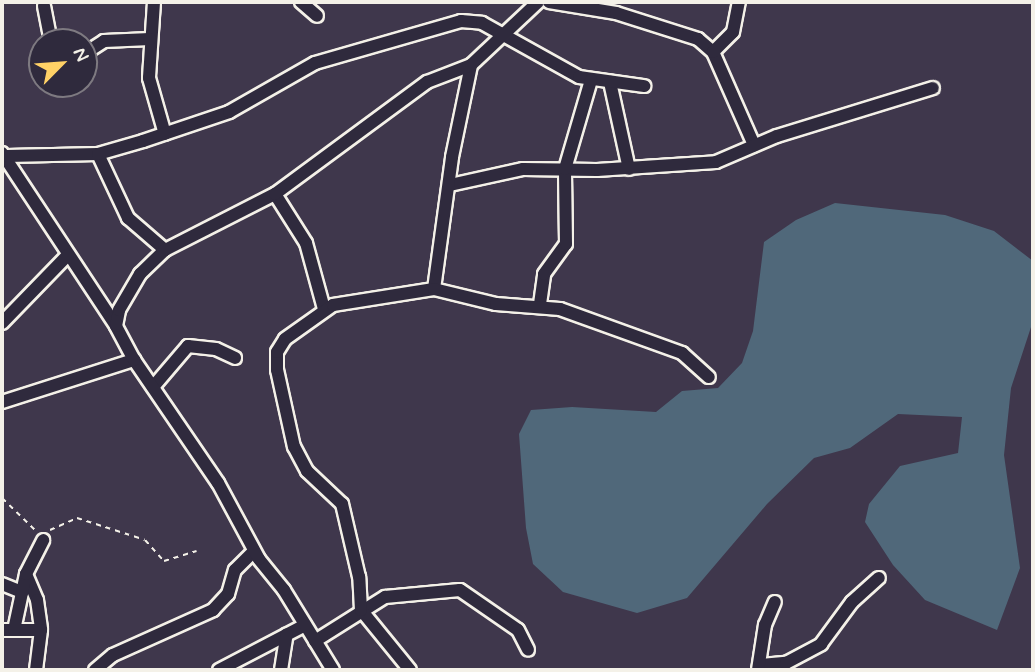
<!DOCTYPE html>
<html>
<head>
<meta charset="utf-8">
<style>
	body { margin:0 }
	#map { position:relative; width:1035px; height:672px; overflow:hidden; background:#3f374c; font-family:Mynerve,sans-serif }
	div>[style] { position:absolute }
	.water>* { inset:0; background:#50687a }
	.path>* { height:2px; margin-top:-1px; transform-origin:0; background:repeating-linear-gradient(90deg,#f4f1e8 0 5px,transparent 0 10px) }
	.roads { filter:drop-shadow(2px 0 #f4f1e8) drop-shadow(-2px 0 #f4f1e8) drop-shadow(0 2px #f4f1e8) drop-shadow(0 -2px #f4f1e8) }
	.minor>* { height:12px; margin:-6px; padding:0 6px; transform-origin:6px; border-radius:6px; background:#2f2a3d }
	span { translate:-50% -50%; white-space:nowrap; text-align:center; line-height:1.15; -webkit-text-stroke:6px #2f2a3d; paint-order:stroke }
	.frame { position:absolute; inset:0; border:4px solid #f4f1e8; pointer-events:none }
	.north { position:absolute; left:28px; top:28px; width:70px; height:70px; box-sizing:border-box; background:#2f2a3d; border:2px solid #7e7a81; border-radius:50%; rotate:65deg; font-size:19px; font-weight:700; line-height:28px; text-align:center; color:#f4f1e8 }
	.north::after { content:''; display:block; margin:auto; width:24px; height:32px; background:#ffd166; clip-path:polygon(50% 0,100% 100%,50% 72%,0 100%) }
</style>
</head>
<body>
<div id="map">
	<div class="water">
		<i style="clip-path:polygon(835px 203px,945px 215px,994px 231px,1033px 261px,1033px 321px,1011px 388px,1004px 455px,1020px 568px,997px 630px,925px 600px,893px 565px,865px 522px,869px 504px,900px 466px,958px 453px,962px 417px,898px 414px,850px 448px,814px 458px,767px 504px,687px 598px,637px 613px,563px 592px,533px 564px,526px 528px,519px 434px,531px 410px,572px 407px,656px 412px,682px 391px,718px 388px,742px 363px,753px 331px,764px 242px,796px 220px)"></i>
	</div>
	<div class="path">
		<i style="left:2px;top:498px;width:47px;rotate:44.1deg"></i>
		<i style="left:50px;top:530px;width:30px;rotate:-24deg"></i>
		<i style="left:77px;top:518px;width:71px;rotate:17.9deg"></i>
		<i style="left:145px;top:540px;width:28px;rotate:48deg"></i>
		<i style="left:164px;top:561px;width:34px;rotate:-17deg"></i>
	</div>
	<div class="roads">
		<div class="minor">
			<i style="left:154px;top:2px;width:76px;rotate:93.8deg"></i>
			<i style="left:149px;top:78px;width:58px;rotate:74.1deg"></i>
			<i style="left:301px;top:2px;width:21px;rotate:41deg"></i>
			<i style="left:549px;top:2px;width:68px;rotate:9.3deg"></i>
			<i style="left:616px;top:13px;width:86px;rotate:17.6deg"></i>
			<i style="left:698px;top:39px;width:20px;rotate:41deg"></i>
			<i style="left:713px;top:52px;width:102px;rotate:66.2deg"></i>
			<i style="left:44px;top:6px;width:37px;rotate:79deg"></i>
			<i style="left:713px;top:52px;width:28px;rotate:-45deg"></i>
			<i style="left:733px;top:32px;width:31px;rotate:-79deg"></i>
			<i style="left:84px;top:54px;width:24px;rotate:-33deg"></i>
			<i style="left:104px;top:41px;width:46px;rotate:-2.5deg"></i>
			<i style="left:610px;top:82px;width:89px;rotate:77.7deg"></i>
			<i style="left:2px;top:153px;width:207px;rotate:56.6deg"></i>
			<i style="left:98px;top:154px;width:71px;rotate:64.9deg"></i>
			<i style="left:128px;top:218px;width:49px;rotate:40.9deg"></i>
			<i style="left:7px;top:156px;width:91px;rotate:-1.3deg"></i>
			<i style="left:98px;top:154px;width:47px;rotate:-16.1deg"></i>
			<i style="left:143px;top:141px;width:91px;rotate:-18.6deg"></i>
			<i style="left:229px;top:112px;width:99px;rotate:-29.7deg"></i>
			<i style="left:315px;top:63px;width:152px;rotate:-16deg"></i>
			<i style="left:461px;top:21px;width:21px;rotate:5deg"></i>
			<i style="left:482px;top:23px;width:111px;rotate:29.1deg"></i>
			<i style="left:579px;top:77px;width:66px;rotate:7.9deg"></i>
			<i style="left:450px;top:185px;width:75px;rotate:-12.4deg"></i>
			<i style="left:523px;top:169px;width:74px;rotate:0.8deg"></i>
			<i style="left:597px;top:170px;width:119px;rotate:-3.8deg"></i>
			<i style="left:716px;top:162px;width:66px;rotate:-23.1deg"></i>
			<i style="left:777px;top:136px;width:163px;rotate:-17.1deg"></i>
			<i style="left:275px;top:194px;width:58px;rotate:57.7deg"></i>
			<i style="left:306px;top:243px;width:68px;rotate:74.7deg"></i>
			<i style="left:434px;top:289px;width:133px;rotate:-82.2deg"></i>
			<i style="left:452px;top:157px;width:94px;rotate:-78.3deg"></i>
			<i style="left:540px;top:304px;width:30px;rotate:-82deg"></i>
			<i style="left:544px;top:274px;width:37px;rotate:-54deg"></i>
			<i style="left:566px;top:244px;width:75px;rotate:-90.8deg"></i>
			<i style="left:565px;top:169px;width:93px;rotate:-73.7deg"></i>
			<i style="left:2px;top:323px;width:95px;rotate:-45.9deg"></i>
			<i style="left:153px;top:387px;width:54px;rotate:-49.5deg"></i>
			<i style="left:188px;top:346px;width:28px;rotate:6deg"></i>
			<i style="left:216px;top:349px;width:21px;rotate:25deg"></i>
			<i style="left:2px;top:402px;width:139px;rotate:-17.7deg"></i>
			<i style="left:26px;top:574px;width:28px;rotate:67deg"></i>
			<i style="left:37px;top:600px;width:30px;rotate:82deg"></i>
			<i style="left:41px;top:630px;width:40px;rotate:97.1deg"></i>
			<i style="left:2px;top:584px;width:22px;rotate:22deg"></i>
			<i style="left:2px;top:630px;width:39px"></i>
			<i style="left:14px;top:630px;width:57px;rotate:-77.9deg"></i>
			<i style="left:26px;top:574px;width:38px;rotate:-63deg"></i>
			<i style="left:315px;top:641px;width:83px;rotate:-32.2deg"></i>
			<i style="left:385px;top:597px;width:75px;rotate:-5.3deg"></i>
			<i style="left:460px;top:590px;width:70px;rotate:34.6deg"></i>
			<i style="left:518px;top:630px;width:22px;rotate:63deg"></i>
			<i style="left:761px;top:665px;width:25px;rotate:-5deg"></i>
			<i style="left:786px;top:663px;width:40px;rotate:-28deg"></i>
			<i style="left:821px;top:644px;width:52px;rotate:-53.6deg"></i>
			<i style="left:852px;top:602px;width:36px;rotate:-42deg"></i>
			<i style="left:95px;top:670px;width:23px;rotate:-40deg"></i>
			<i style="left:113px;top:655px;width:110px;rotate:-24.2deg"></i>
			<i style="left:213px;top:610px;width:22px;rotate:-47deg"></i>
			<i style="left:228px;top:594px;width:25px;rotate:-74deg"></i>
			<i style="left:235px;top:570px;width:27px;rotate:-45deg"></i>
			<i style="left:219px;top:670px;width:97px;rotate:-27.6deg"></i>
			<i style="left:281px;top:670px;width:36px;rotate:-81deg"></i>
			<i style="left:333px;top:670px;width:94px;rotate:-121.5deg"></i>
			<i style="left:284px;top:590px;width:40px;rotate:-129deg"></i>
			<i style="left:259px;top:559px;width:86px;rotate:-118.3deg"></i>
			<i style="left:218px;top:483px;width:149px;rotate:-124.3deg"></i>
			<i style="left:134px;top:360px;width:38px;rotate:-118deg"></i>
			<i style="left:116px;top:326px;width:16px;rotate:-79deg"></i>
			<i style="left:119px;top:310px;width:42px;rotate:-59.7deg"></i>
			<i style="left:140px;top:274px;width:35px;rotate:-44deg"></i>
			<i style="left:165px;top:250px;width:123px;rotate:-27deg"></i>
			<i style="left:275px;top:194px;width:189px;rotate:-36.4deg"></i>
			<i style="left:427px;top:82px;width:47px;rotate:-21.1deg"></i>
			<i style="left:471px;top:65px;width:92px;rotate:-43.2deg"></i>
			<i style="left:410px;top:670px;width:77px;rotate:-129.2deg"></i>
			<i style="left:361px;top:610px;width:33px;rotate:-93deg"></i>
			<i style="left:359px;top:577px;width:75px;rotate:-103.1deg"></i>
			<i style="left:342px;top:504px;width:48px;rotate:-136.7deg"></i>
			<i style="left:307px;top:471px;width:27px;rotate:-118deg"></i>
			<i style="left:294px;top:447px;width:79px;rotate:-102.4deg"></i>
			<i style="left:277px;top:370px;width:18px;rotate:-90deg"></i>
			<i style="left:277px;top:352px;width:15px;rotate:-58deg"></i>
			<i style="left:285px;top:339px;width:59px;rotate:-35.3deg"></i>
			<i style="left:333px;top:305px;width:102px;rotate:-9deg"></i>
			<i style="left:434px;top:289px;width:64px;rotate:13.6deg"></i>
			<i style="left:496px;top:304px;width:64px;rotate:4.5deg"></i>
			<i style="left:560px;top:309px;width:130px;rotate:19.8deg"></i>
			<i style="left:682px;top:353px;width:36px;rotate:42deg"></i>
			<i style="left:758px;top:670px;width:46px;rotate:-81.2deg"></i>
			<i style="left:765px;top:625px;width:25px;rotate:-67deg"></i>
		</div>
	</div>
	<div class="frame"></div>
	<div class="north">N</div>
</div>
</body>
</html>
